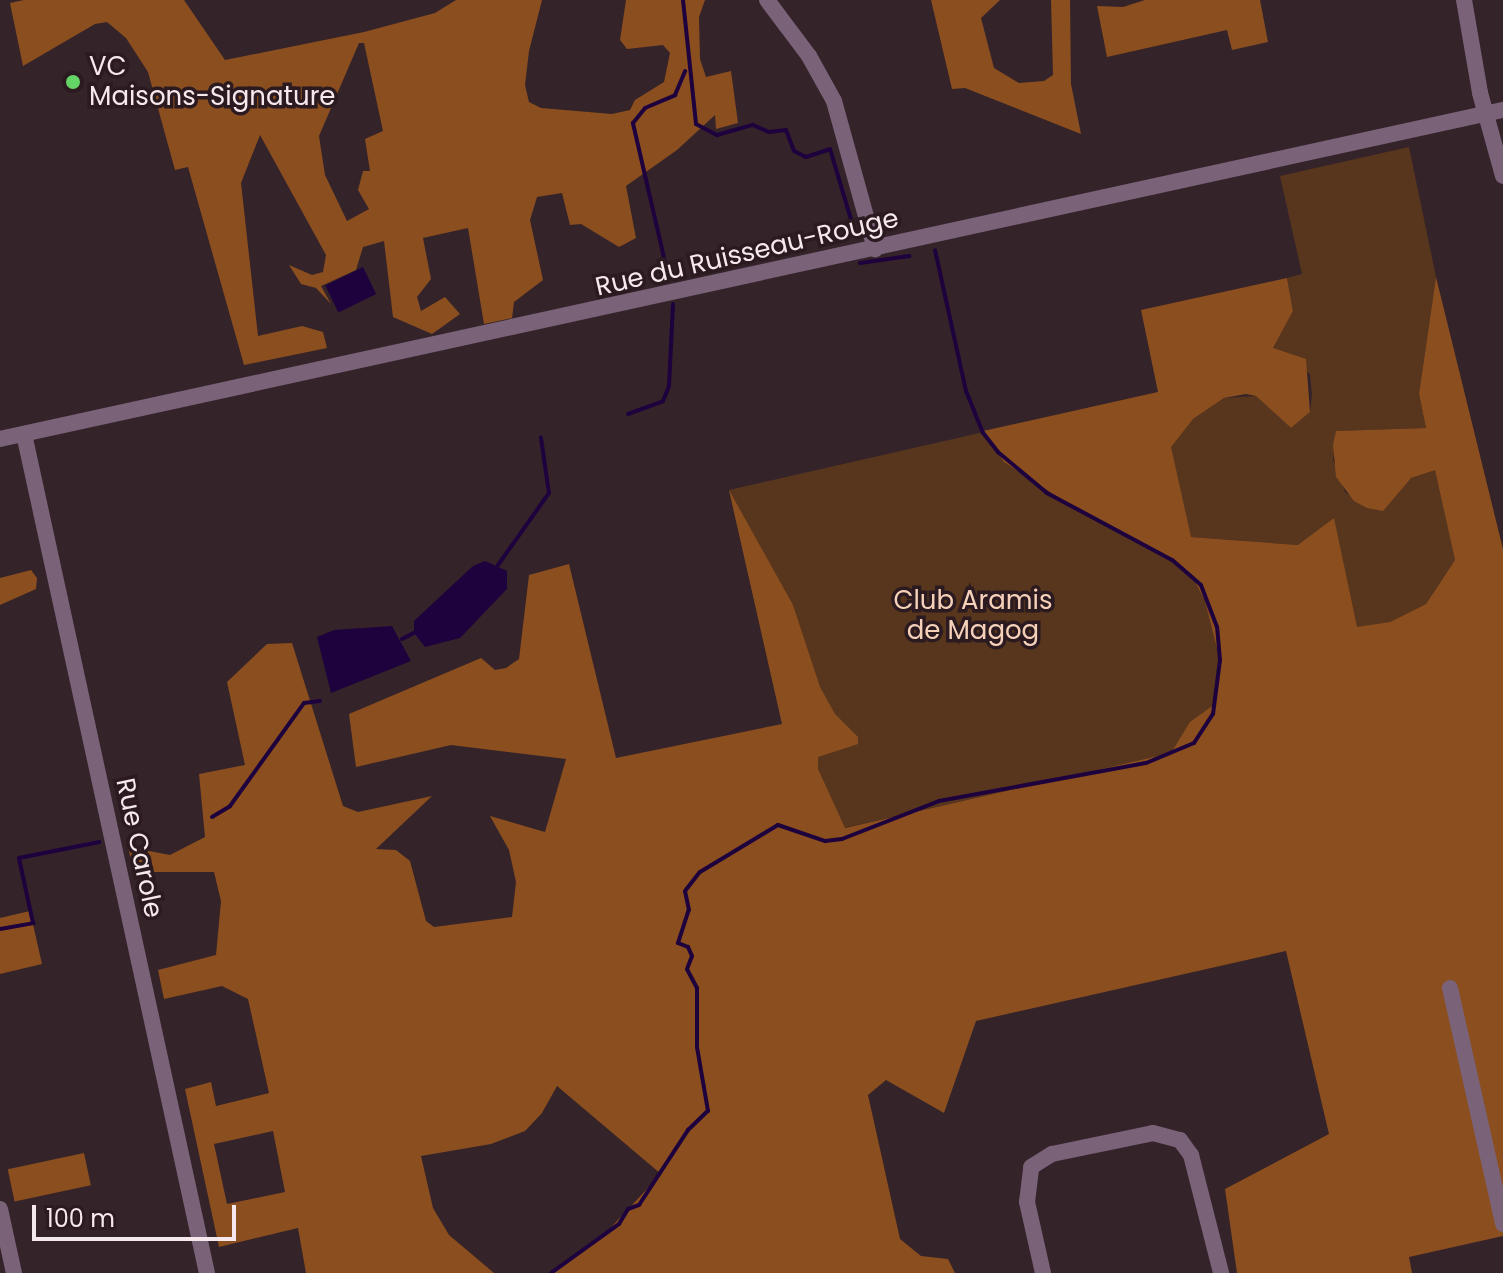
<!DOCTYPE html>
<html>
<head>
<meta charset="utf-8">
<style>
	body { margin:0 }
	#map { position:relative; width:1503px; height:1273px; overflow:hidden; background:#35232a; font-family:Poppins,sans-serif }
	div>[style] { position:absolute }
	.green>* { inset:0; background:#58361d }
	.forest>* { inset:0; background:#8b4e1e; transform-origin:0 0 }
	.water>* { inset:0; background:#1d023d; transform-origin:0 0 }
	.stream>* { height:4px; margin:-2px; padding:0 2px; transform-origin:2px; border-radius:2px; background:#1d023d }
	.minor>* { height:16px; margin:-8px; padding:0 8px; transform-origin:8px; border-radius:8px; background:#7a6279 }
	.dots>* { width:22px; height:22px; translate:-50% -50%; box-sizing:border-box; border:4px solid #2b1a20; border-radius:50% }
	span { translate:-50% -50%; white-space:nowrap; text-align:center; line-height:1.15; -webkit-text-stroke:7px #2b1a20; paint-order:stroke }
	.poi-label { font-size:26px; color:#f6e9ed }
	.left { translate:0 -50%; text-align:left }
	.street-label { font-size:26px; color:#f6e9ed }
	.park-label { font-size:26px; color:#f6d1b9 }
	.scale { position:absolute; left:32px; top:1205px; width:204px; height:36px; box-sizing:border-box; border:4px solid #f6e9ed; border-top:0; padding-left:10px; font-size:24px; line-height:28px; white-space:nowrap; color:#f6e9ed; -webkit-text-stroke:6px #2b1a20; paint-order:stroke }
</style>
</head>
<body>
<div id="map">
	<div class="green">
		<i style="clip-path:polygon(1409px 147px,1436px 277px,1419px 394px,1426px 428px,1336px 431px,1333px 460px,1345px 492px,1367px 508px,1411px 478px,1435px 469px,1455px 560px,1426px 604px,1390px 622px,1357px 628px,1298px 545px,1192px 537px,1238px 738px,808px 836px,729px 490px,1159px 392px,1193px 419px,1224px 398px,1256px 396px,1291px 428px,1310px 412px,1312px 395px,1310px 374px,1273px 348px,1293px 311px,1287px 278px,1302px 274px,1280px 176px)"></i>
	</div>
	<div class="forest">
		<i style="clip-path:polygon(evenodd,24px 0,184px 0,225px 60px,364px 32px,435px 13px,456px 0,542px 0,529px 51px,525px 85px,529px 102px,541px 108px,612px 114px,630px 110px,635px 100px,664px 82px,670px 53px,663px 45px,627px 49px,620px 40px,626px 0,705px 0,699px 17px,700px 59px,706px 77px,731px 71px,738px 123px,716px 129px,715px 115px,677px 150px,626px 186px,636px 238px,619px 247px,581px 224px,570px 225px,562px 193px,537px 197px,530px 220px,543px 280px,514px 302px,512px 318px,484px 324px,468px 228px,423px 238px,431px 279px,417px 297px,421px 311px,445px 297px,460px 314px,432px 334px,393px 317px,384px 241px,363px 247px,356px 270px,321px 286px,331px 304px,316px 288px,301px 284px,289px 265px,312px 275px,323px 272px,326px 255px,260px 135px,241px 183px,258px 336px,302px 326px,323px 332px,327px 348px,244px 365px,188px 167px,175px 170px,148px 72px,126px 38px,107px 22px,95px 24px,23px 66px,10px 3px,24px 0,359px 43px,364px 43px,383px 131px,365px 139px,370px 171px,363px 171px,358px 190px,369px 209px,347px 221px,325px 175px,319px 136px,359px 43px)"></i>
		<i style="clip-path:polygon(931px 0,1000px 0,981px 18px,994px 68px,1019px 83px,1044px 81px,1053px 75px,1051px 0,1070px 0,1071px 84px,1081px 134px,965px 88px,952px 89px)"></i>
		<i style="clip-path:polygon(1145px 0,1260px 0,1268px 42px,1232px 50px,1227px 30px,1107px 57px,1097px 6px,1123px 7px)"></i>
		<i style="clip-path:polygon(evenodd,1436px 277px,1503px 549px,1503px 1236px,1409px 1257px,1412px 1273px,1237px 1273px,1225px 1189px,1329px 1134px,1286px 951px,976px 1021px,944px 1113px,886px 1080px,868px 1095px,900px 1239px,921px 1256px,948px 1259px,955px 1273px,551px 1273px,604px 1235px,661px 1174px,557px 1086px,542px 1113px,525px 1131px,491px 1144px,421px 1156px,433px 1208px,449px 1235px,494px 1273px,306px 1273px,298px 1228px,219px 1247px,185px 1089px,211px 1082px,216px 1106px,269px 1093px,248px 999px,222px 986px,164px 999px,158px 970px,216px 955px,221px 901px,214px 872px,134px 872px,128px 847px,170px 855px,205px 837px,199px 774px,245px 765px,227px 682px,267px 644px,292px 643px,343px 806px,358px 812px,432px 796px,376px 849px,396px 850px,410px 861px,426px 921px,434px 927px,512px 917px,516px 882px,509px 850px,490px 816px,545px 832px,566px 759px,451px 745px,356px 767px,349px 714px,481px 658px,495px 670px,506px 668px,519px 659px,529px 575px,569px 564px,616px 758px,782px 724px,729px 490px,793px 605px,820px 687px,835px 714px,858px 737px,858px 744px,818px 757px,818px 769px,845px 828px,1171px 753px,1190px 722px,1215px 704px,1218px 686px,1220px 660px,1205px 601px,1195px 581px,1174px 563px,1081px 512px,1004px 462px,983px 431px,1158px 392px,1141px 310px,1287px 278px,1293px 311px,1273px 348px,1306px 359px,1310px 412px,1291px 428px,1256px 396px,1246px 394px,1224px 398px,1193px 419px,1171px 447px,1191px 537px,1298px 545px,1334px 518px,1357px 627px,1390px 622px,1426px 604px,1455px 560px,1435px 470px,1411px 478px,1383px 511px,1367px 508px,1354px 501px,1336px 477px,1333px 445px,1336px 431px,1426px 428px,1419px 394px,1436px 277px,273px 1131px,285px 1192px,227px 1204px,214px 1144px,273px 1131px)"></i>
		<i style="clip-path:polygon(31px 570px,37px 578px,36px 589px,0 605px,0 578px)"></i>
		<i style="clip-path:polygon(30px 911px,42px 964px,0 974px,0 918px)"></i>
		<i style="left:84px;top:1153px;width:33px;height:78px;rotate:78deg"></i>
	</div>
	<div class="water">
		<i style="left:363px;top:267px;width:30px;height:42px;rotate:64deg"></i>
		<i style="clip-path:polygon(485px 561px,507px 571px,507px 589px,460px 638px,425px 647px,414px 633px,414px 621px,473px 566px)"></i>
		<i style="clip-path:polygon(392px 626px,411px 661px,331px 693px,317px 637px,334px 630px)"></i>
	</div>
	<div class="stream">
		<i style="left:683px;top:0;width:125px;rotate:84deg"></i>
		<i style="left:696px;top:124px;width:24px;rotate:28deg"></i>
		<i style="left:717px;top:135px;width:37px;rotate:-16deg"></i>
		<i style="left:753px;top:125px;width:17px;rotate:24deg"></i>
		<i style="left:769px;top:132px;width:17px;rotate:-7deg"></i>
		<i style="left:786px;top:130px;width:22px;rotate:69deg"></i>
		<i style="left:794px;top:151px;width:13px;rotate:27deg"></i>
		<i style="left:806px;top:157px;width:25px;rotate:-18deg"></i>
		<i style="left:830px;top:149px;width:88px;rotate:73.4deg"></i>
		<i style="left:860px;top:263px;width:50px;rotate:-8deg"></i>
		<i style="left:668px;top:275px;width:156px;rotate:-103deg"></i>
		<i style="left:633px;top:123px;width:19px;rotate:-51deg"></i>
		<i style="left:645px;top:108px;width:33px;rotate:-23deg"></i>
		<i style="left:675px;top:95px;width:26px;rotate:-67deg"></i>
		<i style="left:628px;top:414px;width:37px;rotate:-20deg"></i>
		<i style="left:663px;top:401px;width:16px;rotate:-68deg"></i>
		<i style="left:669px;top:386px;width:82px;rotate:-87.2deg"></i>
		<i style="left:498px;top:565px;width:88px;rotate:-54.7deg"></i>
		<i style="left:549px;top:493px;width:56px;rotate:-98.3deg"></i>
		<i style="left:402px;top:639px;width:13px;rotate:-27deg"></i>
		<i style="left:212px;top:817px;width:21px;rotate:-31deg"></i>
		<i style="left:230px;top:806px;width:127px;rotate:-54.3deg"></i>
		<i style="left:304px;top:703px;width:16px;rotate:-7deg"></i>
		<i style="left:0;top:929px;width:34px;rotate:-10deg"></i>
		<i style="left:33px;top:923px;width:66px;rotate:-102.2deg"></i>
		<i style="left:19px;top:858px;width:82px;rotate:-11.3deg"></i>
		<i style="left:551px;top:1273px;width:84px;rotate:-35.8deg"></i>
		<i style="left:619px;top:1224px;width:17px;rotate:-59deg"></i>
		<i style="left:628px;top:1209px;width:12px;rotate:-20deg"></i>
		<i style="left:639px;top:1205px;width:90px;rotate:-56.8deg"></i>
		<i style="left:688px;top:1130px;width:28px;rotate:-44deg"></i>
		<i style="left:708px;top:1111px;width:65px;rotate:-99.8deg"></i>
		<i style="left:697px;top:1047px;width:59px;rotate:-90deg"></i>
		<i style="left:697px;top:988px;width:21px;rotate:-118deg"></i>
		<i style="left:687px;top:969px;width:14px;rotate:-69deg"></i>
		<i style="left:692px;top:956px;width:10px;rotate:-114deg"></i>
		<i style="left:688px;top:947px;width:11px;rotate:-158deg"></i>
		<i style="left:678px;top:943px;width:35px;rotate:-72deg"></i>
		<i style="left:689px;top:910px;width:19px;rotate:-102deg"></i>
		<i style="left:685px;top:891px;width:24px;rotate:-52deg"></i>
		<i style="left:700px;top:872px;width:91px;rotate:-31.1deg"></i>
		<i style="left:778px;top:825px;width:50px;rotate:18.8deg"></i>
		<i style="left:825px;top:841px;width:17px;rotate:-7deg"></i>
		<i style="left:842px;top:839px;width:104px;rotate:-21.4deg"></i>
		<i style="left:939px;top:801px;width:210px;rotate:-10.4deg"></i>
		<i style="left:1146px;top:763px;width:52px;rotate:-22.6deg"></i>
		<i style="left:1194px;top:743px;width:35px;rotate:-57deg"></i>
		<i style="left:1213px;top:714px;width:54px;rotate:-82.6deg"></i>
		<i style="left:1220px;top:660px;width:33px;rotate:-95deg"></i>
		<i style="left:1217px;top:627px;width:45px;rotate:-110.9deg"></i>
		<i style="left:1201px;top:585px;width:38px;rotate:-139deg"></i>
		<i style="left:1172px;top:560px;width:142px;rotate:-151.8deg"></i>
		<i style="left:1047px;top:493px;width:64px;rotate:-140.1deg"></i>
		<i style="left:998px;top:452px;width:24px;rotate:-128deg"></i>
		<i style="left:983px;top:433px;width:45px;rotate:-112deg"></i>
		<i style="left:966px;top:391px;width:144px;rotate:-102.4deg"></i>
	</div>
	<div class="minor">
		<i style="left:767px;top:0;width:70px;rotate:53.1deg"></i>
		<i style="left:809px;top:56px;width:51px;rotate:60.9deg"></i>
		<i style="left:834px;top:101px;width:154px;rotate:74.5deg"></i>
		<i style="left:1464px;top:0;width:94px;rotate:80.2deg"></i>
		<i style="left:1480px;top:93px;width:86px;rotate:74.5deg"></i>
		<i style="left:24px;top:434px;width:859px;rotate:77.7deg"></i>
		<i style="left:0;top:439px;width:1539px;rotate:-12.35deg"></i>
		<i style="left:1450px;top:988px;width:242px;rotate:77.3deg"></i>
		<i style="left:0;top:1209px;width:66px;rotate:77.7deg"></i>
		<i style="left:1043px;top:1273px;width:73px;rotate:-102.7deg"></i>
		<i style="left:1027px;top:1202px;width:35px;rotate:-83deg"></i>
		<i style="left:1031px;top:1167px;width:25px;rotate:-32deg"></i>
		<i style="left:1052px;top:1154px;width:103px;rotate:-11.7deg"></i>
		<i style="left:1153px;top:1133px;width:28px;rotate:15deg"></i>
		<i style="left:1180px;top:1140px;width:19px;rotate:54deg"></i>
		<i style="left:1191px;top:1155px;width:122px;rotate:75.7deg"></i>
	</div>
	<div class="dots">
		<i style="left:73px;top:82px;background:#65d467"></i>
	</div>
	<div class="poi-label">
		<span class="left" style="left:89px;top:82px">VC<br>Maisons-Signature</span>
	</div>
	<div class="street-label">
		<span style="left:747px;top:253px;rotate:-13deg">Rue du Ruisseau-Rouge</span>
		<span style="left:139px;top:848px;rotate:78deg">Rue Carole</span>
	</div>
	<div class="park-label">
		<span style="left:973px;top:616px">Club Aramis<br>de Magog</span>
	</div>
	<div class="scale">100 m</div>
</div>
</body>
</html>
